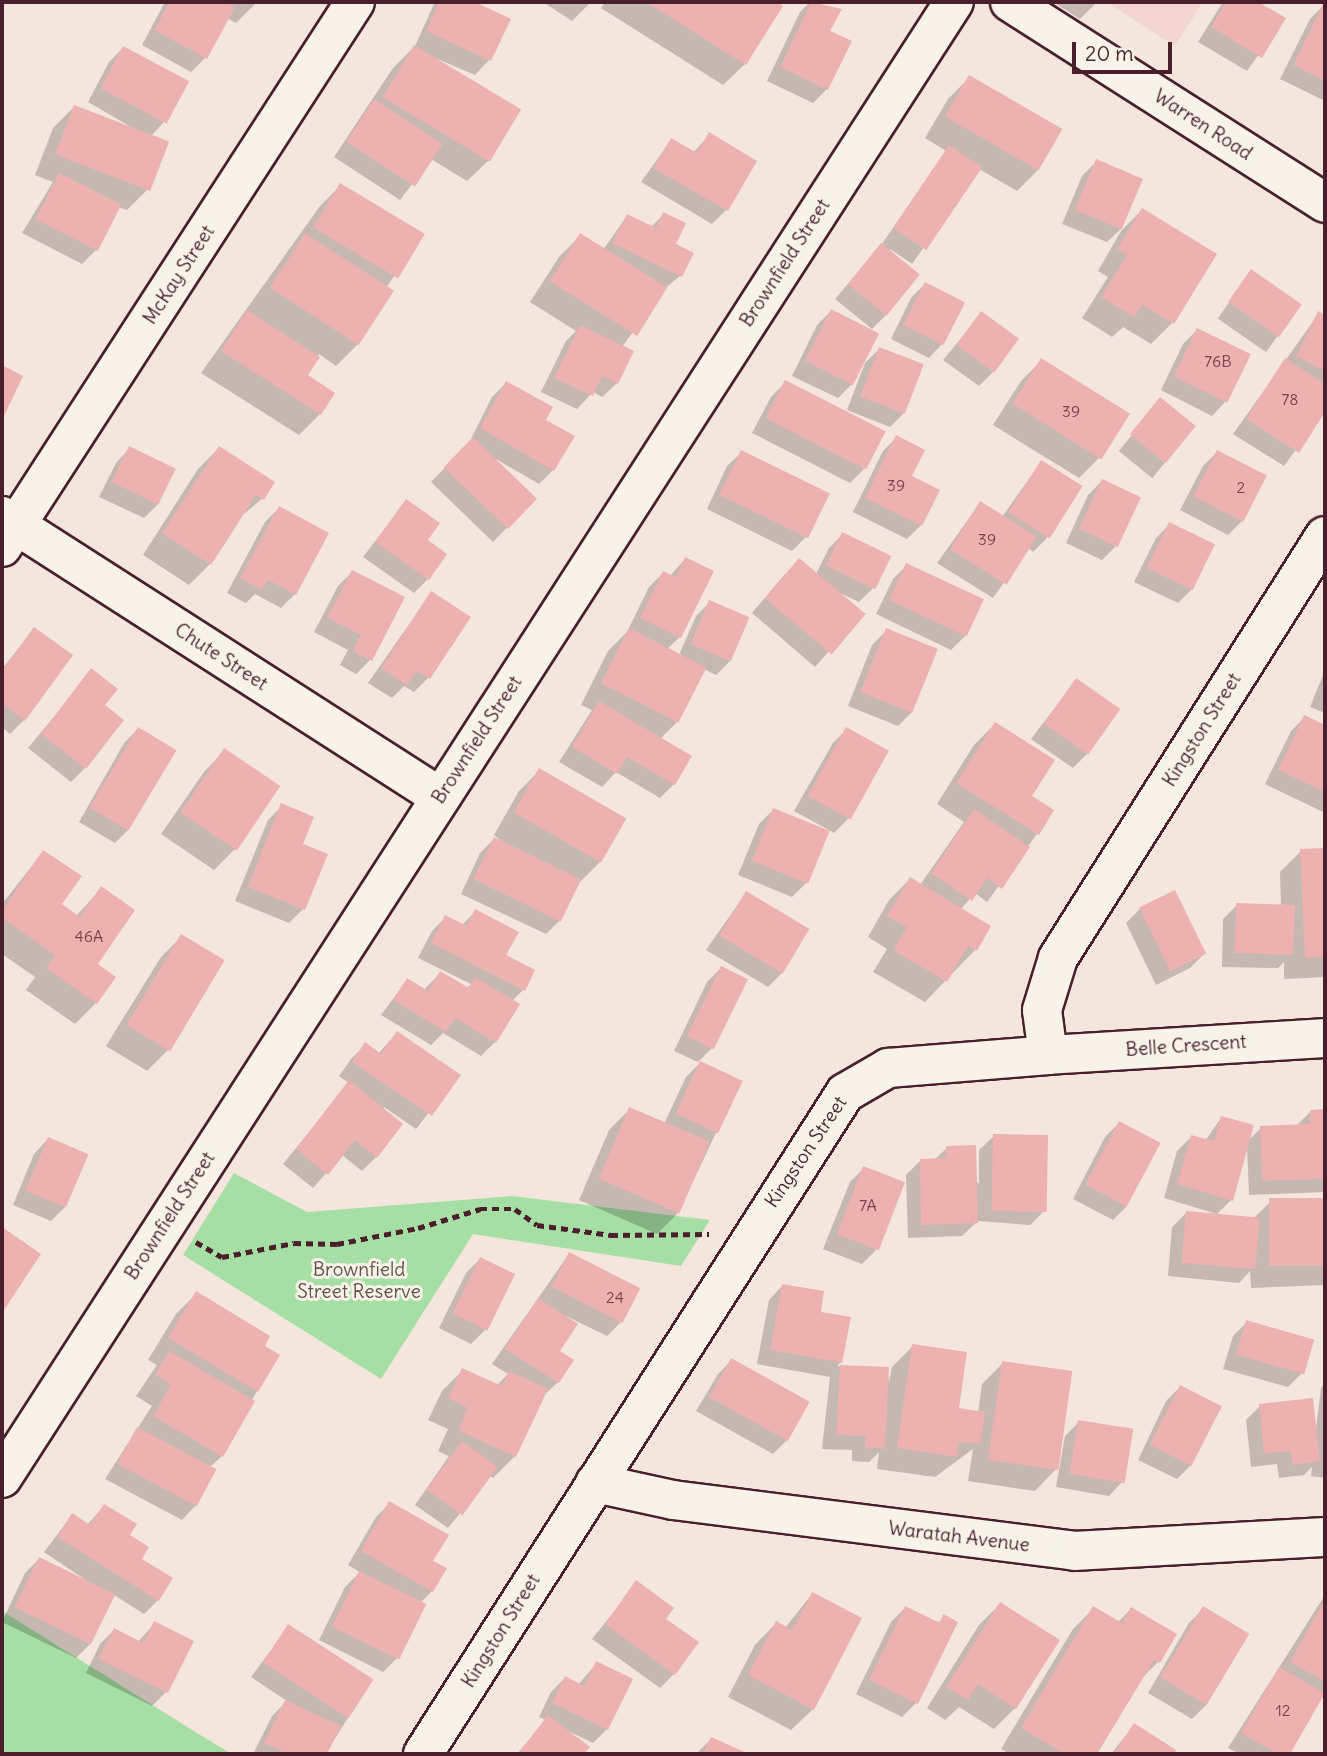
<!DOCTYPE html>
<html>
<head>
<meta charset="utf-8">
<style>
	body { margin:0 }
	#map { position:relative; width:1327px; height:1756px; overflow:hidden; background:#f5e6dd; font-family:Delius,sans-serif }
	div>[style] { position:absolute }
	.built>* { inset:0; background:#f3d6cf }
	.green>* { inset:0; background:#a6dfa4 }
	.shadow>* { inset:0; background:#0003; transform-origin:0 0 }
	.building>* { inset:0; background:#edb1af; transform-origin:0 0 }
	.path>* { height:4.5px; margin-top:-2.25px; transform-origin:0; background:repeating-linear-gradient(90deg,#4a1f2b 0 7px,transparent 0 12px) }
	.roads { filter:drop-shadow(2px 0 #4a1f2b) drop-shadow(-2px 0 #4a1f2b) drop-shadow(0 2px #4a1f2b) drop-shadow(0 -2px #4a1f2b) }
	.minor>* { height:38px; margin:-19px; padding:0 19px; transform-origin:19px; border-radius:19px; background:#f7f3e8 }
	span { translate:-50% -50%; white-space:nowrap; text-align:center; line-height:1.15; -webkit-text-stroke:6px #f7f3e8; paint-order:stroke }
	.number-label { font-size:16px; color:#73444c }
	.number-label span { -webkit-text-stroke-width:0 }
	.street-label { font-size:19px; color:#4a1f2b }
	.park-label { font-size:19px; color:#614f49 }
	.frame { position:absolute; inset:0; border:4px solid #4a1f2b; pointer-events:none }
	.scale { position:absolute; left:1072px; top:42px; width:100px; height:32px; box-sizing:border-box; border:4px solid #4a1f2b; border-top:0; padding-left:9px; font-size:21px; line-height:24px; white-space:nowrap; color:#4a1f2b; -webkit-text-stroke:5px #f7f3e8; paint-order:stroke }
</style>
</head>
<body>
<div id="map">
	<div class="built">
		<i style="clip-path:polygon(1106px 2px,1203px 2px,1175px 46px)"></i>
	</div>
	<div class="green">
		<i style="clip-path:polygon(234px 1173px,307px 1212px,512px 1196px,710px 1220px,681px 1266px,473px 1234px,381px 1379px,183px 1255px)"></i>
		<i style="clip-path:polygon(2px 1611px,197px 1733px,232px 1754px,2px 1754px)"></i>
	</div>
	<div class="shadow">
		<i style="clip-path:polygon(165px 2px,257px 2px,236px 23px,227px 18px,205px 58px,191px 72px,142px 45px)"></i>
		<i style="clip-path:polygon(435px 2px,471px 2px,508px 20px,489px 60px,475px 75px,428px 55px,519px 109px,489px 160px,467px 181px,431px 159px,400px 200px,334px 157px,393px 68px,415px 46px)"></i>
		<i style="clip-path:polygon(543px 2px,591px 2px,572px 21px)"></i>
		<i style="clip-path:polygon(605px 2px,773px 2px,781px 6px,745px 64px,723px 85px,601px 8px)"></i>
		<i style="clip-path:polygon(810px 2px,839px 10px,828px 32px,827px 89px,813px 103px,767px 81px,800px 12px)"></i>
		<i style="clip-path:polygon(1053px 2px,1097px 2px,1080px 19px)"></i>
		<i style="clip-path:polygon(1223px 2px,1255px 2px,1284px 19px,1247px 71px,1198px 42px)"></i>
		<i style="clip-path:polygon(1324px 5px,1325px 5px,1325px 101px,1280px 79px,1310px 19px)"></i>
		<i style="clip-path:polygon(123px 48px,165px 121px,150px 137px,148px 189px,127px 210px,118px 207px,96px 250px,82px 264px,22px 233px,53px 182px,35px 175px,53px 128px,74px 107px,143px 134px,88px 102px,109px 62px)"></i>
		<i style="clip-path:polygon(969px 78px,1038px 170px,1017px 191px,979px 169px,912px 264px,890px 249px,886px 315px,872px 329px,835px 299px,882px 244px,946px 151px,925px 138px,948px 99px)"></i>
		<i style="clip-path:polygon(709px 135px,755px 161px,726px 210px,712px 224px,641px 182px,671px 140px,693px 153px)"></i>
		<i style="clip-path:polygon(1096px 162px,1141px 180px,1122px 228px,1107px 242px,1062px 224px,1082px 176px)"></i>
		<i style="clip-path:polygon(341px 185px,422px 235px,386px 288px,357px 345px,336px 366px,319px 354px,305px 376px,320px 414px,299px 435px,201px 373px,320px 206px)"></i>
		<i style="clip-path:polygon(1142px 210px,1172px 323px,1151px 344px,1123px 327px,1112px 337px,1082px 318px,1108px 277px,1098px 271px,1121px 231px)"></i>
		<i style="clip-path:polygon(664px 214px,680px 276px,664px 289px,622px 347px,617px 383px,602px 397px,593px 392px,577px 409px,541px 392px,566px 341px,576px 331px,530px 302px,559px 257px,580px 236px,603px 250px,627px 216px,651px 227px)"></i>
		<i style="left:1251px;top:271px;width:59px;height:58px;rotate:35deg"></i>
		<i style="clip-path:polygon(925px 284px,943px 343px,929px 358px,891px 339px,911px 298px)"></i>
		<i style="clip-path:polygon(831px 311px,852px 384px,838px 398px,792px 376px,817px 325px)"></i>
		<i style="clip-path:polygon(1319px 313px,1325px 317px,1325px 409px,1284px 466px,1233px 434px)"></i>
		<i style="clip-path:polygon(981px 314px,993px 372px,979px 386px,943px 360px)"></i>
		<i style="clip-path:polygon(1197px 330px,1249px 355px,1226px 401px,1212px 416px,1161px 390px,1183px 344px)"></i>
		<i style="clip-path:polygon(879px 349px,904px 413px,890px 427px,847px 410px,865px 363px)"></i>
		<i style="clip-path:polygon(1042px 360px,1100px 457px,1079px 478px,993px 425px,1021px 381px)"></i>
		<i style="clip-path:polygon(506px 383px,543px 421px,553px 470px,539px 484px,494px 458px,535px 499px,493px 542px,431px 482px,469px 443px,492px 397px)"></i>
		<i style="clip-path:polygon(785px 383px,864px 469px,850px 483px,752px 433px,771px 397px)"></i>
		<i style="left:1161px;top:399px;width:43px;height:67px;rotate:39deg"></i>
		<i style="clip-path:polygon(897px 437px,921px 525px,907px 539px,853px 512px,883px 451px)"></i>
		<i style="clip-path:polygon(130px 448px,158px 504px,144px 518px,99px 497px,116px 463px)"></i>
		<i style="clip-path:polygon(219px 448px,262px 499px,239px 518px,210px 564px,189px 585px,143px 555px,198px 469px)"></i>
		<i style="clip-path:polygon(742px 452px,828px 495px,806px 537px,792px 551px,707px 509px,727px 466px)"></i>
		<i style="clip-path:polygon(1217px 452px,1242px 521px,1228px 535px,1180px 510px,1203px 466px)"></i>
		<i style="clip-path:polygon(1041px 462px,1047px 538px,1033px 552px,1028px 548px,993px 598px,937px 563px,980px 503px,1002px 517px)"></i>
		<i style="clip-path:polygon(1102px 481px,1116px 546px,1102px 560px,1066px 543px,1088px 495px)"></i>
		<i style="clip-path:polygon(406px 501px,425px 541px,428px 579px,414px 593px,363px 557px)"></i>
		<i style="clip-path:polygon(279px 508px,295px 594px,281px 608px,255px 594px,246px 603px,227px 593px,265px 522px)"></i>
		<i style="clip-path:polygon(1170px 524px,1192px 589px,1178px 603px,1134px 582px,1156px 538px)"></i>
		<i style="clip-path:polygon(843px 534px,873px 588px,859px 602px,838px 592px,862px 614px,815px 667px,752px 613px,785px 574px,816px 574px,829px 548px)"></i>
		<i style="clip-path:polygon(685px 559px,680px 637px,667px 649px,679px 655px,696px 616px,710px 602px,730px 661px,716px 675px,704px 669px,678px 721px,660px 739px,674px 784px,660px 798px,616px 772px,602px 787px,559px 762px,592px 710px,581px 705px,608px 651px,627px 632px,649px 587px,663px 573px,670px 576px)"></i>
		<i style="clip-path:polygon(907px 565px,965px 636px,951px 650px,876px 614px,893px 579px)"></i>
		<i style="clip-path:polygon(352px 572px,402px 598px,370px 660px,356px 674px,340px 665px,348px 650px,314px 632px,338px 586px)"></i>
		<i style="clip-path:polygon(431px 593px,468px 618px,428px 678px,414px 692px,404px 686px,392px 698px,368px 683px)"></i>
		<i style="clip-path:polygon(34px 629px,24px 720px,10px 734px,2px 727px,2px 669px)"></i>
		<i style="clip-path:polygon(886px 631px,912px 712px,898px 726px,848px 706px,872px 645px)"></i>
		<i style="clip-path:polygon(1325px 670px,1325px 713px,1310px 707px)"></i>
		<i style="clip-path:polygon(92px 671px,102px 705px,85px 768px,71px 782px,28px 748px)"></i>
		<i style="clip-path:polygon(1076px 680px,1087px 754px,1073px 768px,1031px 739px)"></i>
		<i style="clip-path:polygon(1305px 717px,1325px 727px,1325px 813px,1265px 784px,1291px 731px)"></i>
		<i style="clip-path:polygon(995px 724px,1037px 834px,987px 902px,975px 893px,961px 909px,975px 950px,925px 1002px,873px 972px,887px 949px,868px 937px,889px 900px,910px 879px,920px 885px,964px 822px,937px 804px,974px 745px)"></i>
		<i style="clip-path:polygon(138px 729px,175px 751px,129px 829px,115px 843px,79px 822px,124px 743px)"></i>
		<i style="clip-path:polygon(847px 729px,887px 752px,848px 819px,834px 833px,794px 811px,833px 743px)"></i>
		<i style="clip-path:polygon(225px 750px,278px 786px,235px 849px,214px 870px,161px 834px,204px 772px)"></i>
		<i style="clip-path:polygon(540px 770px,600px 862px,579px 883px,560px 920px,546px 934px,461px 894px,480px 853px,494px 839px,506px 845px,494px 835px,519px 791px)"></i>
		<i style="clip-path:polygon(282px 806px,301px 845px,303px 909px,289px 923px,235px 901px,268px 820px)"></i>
		<i style="clip-path:polygon(773px 810px,806px 883px,792px 897px,738px 875px,759px 824px)"></i>
		<i style="clip-path:polygon(1325px 850px,1325px 977px,1284px 979px,1284px 962px,1278px 968px,1222px 967px,1223px 919px,1237px 905px,1281px 906px,1280px 872px,1301px 851px)"></i>
		<i style="clip-path:polygon(43px 852px,60px 905px,76px 916px,101px 889px,96px 1003px,75px 1024px,26px 990px,35px 977px,2px 954px,2px 904px)"></i>
		<i style="clip-path:polygon(746px 893px,782px 973px,768px 987px,706px 950px)"></i>
		<i style="clip-path:polygon(1140px 909px,1204px 954px,1190px 968px,1156px 985px,1126px 923px)"></i>
		<i style="clip-path:polygon(475px 912px,523px 990px,512px 1001px,495px 1042px,481px 1056px,443px 1033px,431px 1045px,381px 1015px,407px 980px,424px 990px,440px 973px,466px 989px,471px 984px,418px 958px,432px 931px,446px 917px,462px 925px)"></i>
		<i style="clip-path:polygon(182px 936px,168px 1050px,147px 1071px,106px 1046px,161px 957px)"></i>
		<i style="clip-path:polygon(721px 968px,745px 980px,712px 1048px,698px 1062px,740px 1082px,678px 1213px,657px 1234px,579px 1200px,609px 1130px,630px 1109px,664px 1124px,686px 1077px,700px 1063px,674px 1051px,707px 982px)"></i>
		<i style="clip-path:polygon(397px 1033px,458px 1075px,416px 1129px,384px 1107px,376px 1157px,362px 1171px,342px 1155px,313px 1188px,283px 1164px,349px 1083px,339px 1076px,351px 1059px,365px 1045px,378px 1054px)"></i>
		<i style="clip-path:polygon(1311px 1111px,1325px 1111px,1325px 1192px,1249px 1195px,1247px 1146px,1231px 1200px,1217px 1214px,1164px 1198px,1177px 1151px,1191px 1137px,1205px 1141px,1221px 1118px,1248px 1141px,1261px 1128px,1296px 1126px)"></i>
		<i style="clip-path:polygon(1119px 1123px,1127px 1206px,1113px 1220px,1073px 1199px,1105px 1137px)"></i>
		<i style="clip-path:polygon(994px 1136px,1044px 1211px,1030px 1225px,978px 1221px,962px 1236px,908px 1238px,906px 1175px,920px 1161px,934px 1160px,947px 1148px,979px 1184px,979px 1150px)"></i>
		<i style="clip-path:polygon(48px 1139px,65px 1207px,51px 1221px,13px 1205px,34px 1154px)"></i>
		<i style="clip-path:polygon(864px 1168px,876px 1250px,862px 1264px,823px 1249px,850px 1182px)"></i>
		<i style="clip-path:polygon(1325px 1200px,1325px 1285px,1251px 1288px,1250px 1271px,1239px 1283px,1168px 1276px,1172px 1227px,1186px 1213px,1253px 1219px,1270px 1202px)"></i>
		<i style="clip-path:polygon(569px 1254px,638px 1289px,621px 1322px,607px 1336px,566px 1316px,558px 1352px,558px 1382px,543px 1396px,515px 1456px,493px 1478px,490px 1476px,448px 1528px,415px 1505px,449px 1456px,438px 1451px,448px 1429px,428px 1420px,442px 1391px,463px 1370px,496px 1386px,508px 1374px,492px 1364px)"></i>
		<i style="clip-path:polygon(480px 1259px,485px 1330px,471px 1344px,439px 1328px,466px 1273px)"></i>
		<i style="clip-path:polygon(783px 1285px,819px 1313px,841px 1362px,837px 1366px,887px 1369px,889px 1382px,892px 1367px,913px 1346px,957px 1409px,978px 1413px,982px 1384px,1003px 1363px,1056px 1469px,1035px 1491px,968px 1481px,973px 1449px,935px 1477px,877px 1469px,879px 1452px,869px 1462px,852px 1461px,852px 1450px,822px 1449px,830px 1377px,757px 1364px,769px 1300px)"></i>
		<i style="clip-path:polygon(197px 1293px,262px 1346px,257px 1391px,222px 1456px,210px 1467px,196px 1505px,182px 1520px,105px 1479px,152px 1406px,136px 1396px,157px 1365px,148px 1360px,176px 1314px)"></i>
		<i style="clip-path:polygon(1247px 1322px,1302px 1373px,1288px 1387px,1223px 1369px,1233px 1336px)"></i>
		<i style="clip-path:polygon(732px 1360px,787px 1440px,773px 1454px,696px 1411px,718px 1374px)"></i>
		<i style="clip-path:polygon(1325px 1383px,1325px 1478px,1311px 1476px,1312px 1467px,1304px 1475px,1279px 1478px,1277px 1464px,1251px 1467px,1246px 1420px,1260px 1406px,1316px 1429px,1321px 1388px)"></i>
		<i style="clip-path:polygon(1180px 1387px,1191px 1465px,1177px 1479px,1138px 1460px,1166px 1401px)"></i>
		<i style="clip-path:polygon(1079px 1422px,1123px 1481px,1109px 1496px,1056px 1487px,1065px 1436px)"></i>
		<i style="clip-path:polygon(390px 1503px,431px 1562px,432px 1591px,420px 1603px,397px 1658px,383px 1672px,319px 1640px,345px 1587px,360px 1572px,348px 1565px,376px 1517px)"></i>
		<i style="clip-path:polygon(104px 1506px,128px 1536px,158px 1600px,144px 1614px,114px 1595px,90px 1644px,76px 1658px,2px 1622px,25px 1573px,39px 1559px,93px 1585px,44px 1552px,72px 1515px,87px 1525px)"></i>
		<i style="clip-path:polygon(637px 1583px,664px 1619px,674px 1674px,660px 1688px,592px 1639px)"></i>
		<i style="clip-path:polygon(812px 1594px,813px 1709px,791px 1730px,728px 1697px,755px 1645px,776px 1623px,785px 1628px)"></i>
		<i style="clip-path:polygon(1325px 1595px,1325px 1687px,1288px 1754px,1240px 1754px,1228px 1748px)"></i>
		<i style="clip-path:polygon(1000px 1604px,1015px 1708px,994px 1729px,959px 1707px,945px 1720px,927px 1708px,979px 1625px)"></i>
		<i style="clip-path:polygon(905px 1608px,937px 1624px,944px 1617px,956px 1623px,916px 1703px,902px 1717px,856px 1694px,891px 1622px)"></i>
		<i style="clip-path:polygon(1094px 1608px,1118px 1622px,1131px 1609px,1158px 1662px,1139px 1681px,1095px 1754px,1010px 1754px,1001px 1749px,1073px 1629px)"></i>
		<i style="clip-path:polygon(1203px 1609px,1206px 1705px,1192px 1719px,1148px 1693px,1189px 1623px)"></i>
		<i style="clip-path:polygon(155px 1623px,192px 1641px,166px 1692px,152px 1706px,86px 1673px,100px 1644px,114px 1630px,138px 1642px)"></i>
		<i style="clip-path:polygon(289px 1626px,372px 1680px,325px 1754px,253px 1754px,272px 1716px,287px 1701px,251px 1677px)"></i>
		<i style="clip-path:polygon(596px 1664px,607px 1729px,593px 1743px,568px 1731px,587px 1748px,582px 1754px,517px 1754px,546px 1720px,539px 1717px,551px 1692px,565px 1678px,578px 1685px)"></i>
		<i style="clip-path:polygon(1134px 1725px,1174px 1750px,1172px 1754px,1111px 1754px)"></i>
		<i style="clip-path:polygon(711px 1739px,745px 1754px,696px 1754px)"></i>
	</div>
	<div class="building">
		<i style="clip-path:polygon(170px 2px,224px 2px,235px 7px,207px 59px,154px 30px)"></i>
		<i style="clip-path:polygon(439px 2px,475px 2px,511px 19px,491px 61px,426px 31px)"></i>
		<i style="clip-path:polygon(646px 2px,777px 2px,783px 6px,746px 65px)"></i>
		<i style="clip-path:polygon(811px 2px,842px 9px,830px 31px,852px 41px,828px 90px,780px 67px)"></i>
		<i style="clip-path:polygon(1226px 2px,1258px 2px,1286px 18px,1262px 58px,1211px 27px)"></i>
		<i style="clip-path:polygon(1324px 2px,1325px 2px,1325px 81px,1293px 65px)"></i>
		<i style="left:414px;top:45px;width:125px;height:61px;rotate:31deg"></i>
		<i style="left:123px;top:46px;width:75px;height:48px;rotate:28deg"></i>
		<i style="left:969px;top:75px;width:108px;height:48px;rotate:30deg"></i>
		<i style="left:374px;top:99px;width:82px;height:51px;rotate:33deg"></i>
		<i style="left:74px;top:105px;width:102px;height:53px;rotate:21deg"></i>
		<i style="clip-path:polygon(709px 132px,757px 161px,728px 211px,653px 168px,671px 138px,697px 153px)"></i>
		<i style="left:949px;top:145px;width:40px;height:100px;rotate:34deg"></i>
		<i style="left:1096px;top:159px;width:51px;height:55px;rotate:23deg"></i>
		<i style="left:59px;top:173px;width:70px;height:52px;rotate:27deg"></i>
		<i style="left:340px;top:183px;width:99px;height:52px;rotate:31deg"></i>
		<i style="clip-path:polygon(1142px 208px,1217px 254px,1174px 324px,1142px 305px,1134px 317px,1101px 297px,1127px 255px,1117px 249px)"></i>
		<i style="clip-path:polygon(663px 212px,686px 223px,676px 244px,694px 253px,682px 277px,612px 243px,627px 214px,656px 228px)"></i>
		<i style="left:305px;top:233px;width:106px;height:65px;rotate:33deg"></i>
		<i style="left:580px;top:233px;width:103px;height:57px;rotate:32deg"></i>
		<i style="left:881px;top:243px;width:50px;height:53px;rotate:39deg"></i>
		<i style="left:1251px;top:269px;width:62px;height:40px;rotate:35deg"></i>
		<i style="left:925px;top:282px;width:45px;height:48px;rotate:27deg"></i>
		<i style="left:831px;top:309px;width:54px;height:58px;rotate:27deg"></i>
		<i style="clip-path:polygon(247px 310px,320px 357px,308px 375px,335px 393px,321px 415px,221px 351px)"></i>
		<i style="left:981px;top:311px;width:47px;height:42px;rotate:36deg"></i>
		<i style="clip-path:polygon(1318px 311px,1325px 315px,1325px 371px,1296px 356px)"></i>
		<i style="clip-path:polygon(580px 325px,634px 351px,618px 384px,602px 376px,593px 396px,554px 378px)"></i>
		<i style="left:1197px;top:328px;width:60px;height:54px;rotate:26deg"></i>
		<i style="left:879px;top:347px;width:48px;height:53px;rotate:21deg"></i>
		<i style="left:1041px;top:358px;width:105px;height:54px;rotate:32deg"></i>
		<i style="clip-path:polygon(1285px 358px,1325px 384px,1325px 412px,1299px 453px,1246px 419px)"></i>
		<i style="clip-path:polygon(2px 365px,23px 376px,2px 420px)"></i>
		<i style="left:785px;top:380px;width:113px;height:43px;rotate:27deg"></i>
		<i style="clip-path:polygon(506px 381px,553px 407px,546px 420px,575px 436px,554px 471px,480px 428px)"></i>
		<i style="left:1160px;top:397px;width:46px;height:48px;rotate:39deg"></i>
		<i style="clip-path:polygon(896px 435px,925px 450px,912px 476px,940px 490px,922px 526px,865px 498px)"></i>
		<i style="left:473px;top:437px;width:89px;height:42px;rotate:44deg"></i>
		<i style="left:129px;top:446px;width:52px;height:40px;rotate:26deg"></i>
		<i style="clip-path:polygon(219px 446px,275px 482px,264px 500px,256px 495px,211px 565px,162px 533px)"></i>
		<i style="left:741px;top:450px;width:99px;height:50px;rotate:26deg"></i>
		<i style="left:1217px;top:450px;width:56px;height:52px;rotate:27deg"></i>
		<i style="left:1041px;top:460px;width:49px;height:62px;rotate:32deg"></i>
		<i style="left:1102px;top:479px;width:43px;height:55px;rotate:25deg"></i>
		<i style="clip-path:polygon(406px 499px,440px 523px,428px 540px,447px 554px,429px 580px,375px 542px)"></i>
		<i style="left:980px;top:501px;width:67px;height:57px;rotate:32deg"></i>
		<i style="clip-path:polygon(279px 506px,329px 533px,296px 595px,268px 580px,262px 590px,240px 578px)"></i>
		<i style="left:1169px;top:522px;width:51px;height:51px;rotate:26deg"></i>
		<i style="left:842px;top:532px;width:55px;height:37px;rotate:26deg"></i>
		<i style="clip-path:polygon(685px 557px,714px 571px,681px 638px,640px 618px,663px 571px,676px 577px)"></i>
		<i style="left:799px;top:558px;width:87px;height:53px;rotate:40deg"></i>
		<i style="left:906px;top:563px;width:86px;height:41px;rotate:25deg"></i>
		<i style="clip-path:polygon(352px 570px,405px 597px,372px 661px,353px 651px,361px 635px,327px 618px)"></i>
		<i style="clip-path:polygon(431px 591px,471px 617px,430px 679px,417px 671px,407px 685px,381px 668px)"></i>
		<i style="left:709px;top:600px;width:44px;height:48px;rotate:23deg"></i>
		<i style="clip-path:polygon(34px 627px,73px 655px,25px 721px,2px 703px,2px 671px)"></i>
		<i style="left:629px;top:628px;width:87px;height:62px;rotate:27deg"></i>
		<i style="left:886px;top:628px;width:56px;height:69px;rotate:22deg"></i>
		<i style="clip-path:polygon(91px 668px,118px 689px,105px 705px,124px 720px,86px 769px,41px 734px)"></i>
		<i style="left:1076px;top:678px;width:54px;height:56px;rotate:35deg"></i>
		<i style="clip-path:polygon(599px 701px,692px 756px,675px 785px,627px 757px,617px 774px,572px 747px)"></i>
		<i style="clip-path:polygon(1304px 715px,1325px 725px,1325px 792px,1278px 770px)"></i>
		<i style="clip-path:polygon(995px 722px,1055px 760px,1032px 796px,1054px 810px,1039px 835px,956px 783px)"></i>
		<i style="left:138px;top:727px;width:45px;height:94px;rotate:31deg"></i>
		<i style="left:846px;top:727px;width:49px;height:79px;rotate:29deg"></i>
		<i style="left:224px;top:748px;width:68px;height:78px;rotate:34deg"></i>
		<i style="left:539px;top:768px;width:101px;height:51px;rotate:30deg"></i>
		<i style="clip-path:polygon(281px 803px,314px 817px,303px 844px,328px 854px,305px 910px,248px 887px)"></i>
		<i style="left:773px;top:808px;width:61px;height:57px;rotate:22deg"></i>
		<i style="clip-path:polygon(974px 809px,1030px 847px,1002px 889px,987px 878px,972px 901px,931px 873px)"></i>
		<i style="left:494px;top:837px;width:97px;height:47px;rotate:26deg"></i>
		<i style="clip-path:polygon(1325px 848px,1325px 957px,1305px 958px,1300px 849px)"></i>
		<i style="clip-path:polygon(43px 850px,82px 876px,62px 904px,80px 917px,101px 886px,135px 910px,98px 964px,116px 977px,97px 1004px,46px 968px,55px 955px,2px 918px,2px 911px)"></i>
		<i style="clip-path:polygon(910px 877px,991px 926px,977px 951px,968px 946px,947px 982px,893px 950px,907px 927px,887px 916px)"></i>
		<i style="left:1175px;top:890px;width:71px;height:40px;rotate:64deg"></i>
		<i style="left:746px;top:891px;width:74px;height:52px;rotate:31deg"></i>
		<i style="left:1236px;top:903px;width:59px;height:50px;rotate:2deg"></i>
		<i style="clip-path:polygon(475px 909px,519px 932px,506px 955px,535px 970px,525px 991px,431px 943px,445px 915px,467px 926px)"></i>
		<i style="left:181px;top:934px;width:51px;height:106px;rotate:31deg"></i>
		<i style="left:721px;top:966px;width:30px;height:78px;rotate:26deg"></i>
		<i style="clip-path:polygon(440px 971px,469px 988px,475px 977px,520px 1004px,496px 1043px,455px 1018px,446px 1032px,393px 1000px,407px 978px,428px 991px)"></i>
		<i style="clip-path:polygon(397px 1031px,461px 1075px,432px 1116px,352px 1062px,365px 1042px,381px 1054px)"></i>
		<i style="left:700px;top:1061px;width:47px;height:58px;rotate:25deg"></i>
		<i style="clip-path:polygon(349px 1080px,403px 1124px,377px 1158px,355px 1140px,328px 1175px,296px 1149px)"></i>
		<i style="left:629px;top:1107px;width:88px;height:78px;rotate:23deg"></i>
		<i style="clip-path:polygon(1325px 1109px,1325px 1179px,1262px 1181px,1260px 1126px,1310px 1124px,1310px 1110px)"></i>
		<i style="clip-path:polygon(1221px 1116px,1254px 1125px,1233px 1201px,1177px 1184px,1191px 1135px,1214px 1141px)"></i>
		<i style="left:1119px;top:1121px;width:47px;height:72px;rotate:28deg"></i>
		<i style="left:993px;top:1134px;width:55px;height:77px;rotate:1deg"></i>
		<i style="left:48px;top:1137px;width:44px;height:58px;rotate:23deg"></i>
		<i style="clip-path:polygon(976px 1145px,978px 1223px,921px 1225px,920px 1159px,946px 1158px,946px 1146px)"></i>
		<i style="left:863px;top:1166px;width:45px;height:73px;rotate:21deg"></i>
		<i style="left:1325px;top:1198px;width:68px;height:56px;rotate:90deg"></i>
		<i style="left:1186px;top:1211px;width:74px;height:52px;rotate:5deg"></i>
		<i style="clip-path:polygon(2px 1227px,41px 1254px,2px 1313px)"></i>
		<i style="left:569px;top:1252px;width:80px;height:39px;rotate:27deg"></i>
		<i style="left:480px;top:1257px;width:39px;height:63px;rotate:26deg"></i>
		<i style="clip-path:polygon(782px 1284px,824px 1291px,821px 1312px,851px 1317px,842px 1363px,770px 1350px)"></i>
		<i style="clip-path:polygon(196px 1291px,270px 1336px,265px 1346px,280px 1355px,258px 1392px,168px 1338px)"></i>
		<i style="clip-path:polygon(538px 1298px,578px 1324px,560px 1351px,574px 1360px,559px 1383px,505px 1349px)"></i>
		<i style="left:1246px;top:1320px;width:71px;height:36px;rotate:16deg"></i>
		<i style="clip-path:polygon(912px 1344px,967px 1352px,959px 1408px,985px 1412px,980px 1444px,959px 1442px,957px 1457px,897px 1448px)"></i>
		<i style="clip-path:polygon(169px 1351px,255px 1401px,223px 1457px,153px 1416px,171px 1384px,155px 1375px)"></i>
		<i style="left:731px;top:1358px;width:90px;height:45px;rotate:29deg"></i>
		<i style="left:1002px;top:1361px;width:71px;height:100px;rotate:8deg"></i>
		<i style="clip-path:polygon(840px 1365px,889px 1367px,885px 1449px,865px 1448px,866px 1436px,836px 1435px)"></i>
		<i style="clip-path:polygon(462px 1368px,502px 1386px,509px 1371px,548px 1389px,516px 1457px,458px 1430px,468px 1408px,448px 1398px)"></i>
		<i style="left:1180px;top:1385px;width:47px;height:67px;rotate:27deg"></i>
		<i style="clip-path:polygon(1313px 1398px,1320px 1461px,1292px 1465px,1291px 1451px,1264px 1454px,1259px 1404px)"></i>
		<i style="left:1078px;top:1420px;width:56px;height:55px;rotate:9deg"></i>
		<i style="left:137px;top:1427px;width:90px;height:42px;rotate:28deg"></i>
		<i style="left:462px;top:1441px;width:44px;height:60px;rotate:36deg"></i>
		<i style="clip-path:polygon(389px 1501px,449px 1535px,433px 1561px,447px 1568px,433px 1592px,361px 1551px)"></i>
		<i style="clip-path:polygon(104px 1504px,137px 1524px,130px 1535px,149px 1547px,142px 1559px,173px 1578px,159px 1601px,57px 1537px,72px 1513px,90px 1525px)"></i>
		<i style="left:39px;top:1557px;width:85px;height:56px;rotate:26deg"></i>
		<i style="left:359px;top:1571px;width:75px;height:62px;rotate:26deg"></i>
		<i style="clip-path:polygon(636px 1580px,674px 1608px,666px 1619px,699px 1642px,675px 1675px,605px 1624px)"></i>
		<i style="clip-path:polygon(812px 1592px,862px 1618px,814px 1710px,748px 1675px,776px 1621px,792px 1630px)"></i>
		<i style="clip-path:polygon(1325px 1599px,1325px 1682px,1290px 1662px)"></i>
		<i style="clip-path:polygon(1000px 1602px,1060px 1640px,1016px 1709px,978px 1684px,968px 1700px,946px 1687px)"></i>
		<i style="clip-path:polygon(905px 1606px,940px 1623px,943px 1614px,958px 1622px,918px 1704px,869px 1680px)"></i>
		<i style="clip-path:polygon(1093px 1606px,1122px 1623px,1131px 1607px,1177px 1634px,1160px 1663px,1154px 1660px,1097px 1754px,1065px 1754px,1021px 1728px)"></i>
		<i style="left:1203px;top:1606px;width:54px;height:83px;rotate:31deg"></i>
		<i style="clip-path:polygon(154px 1621px,194px 1641px,168px 1693px,98px 1659px,114px 1628px,143px 1643px)"></i>
		<i style="left:288px;top:1624px;width:102px;height:46px;rotate:33deg"></i>
		<i style="clip-path:polygon(596px 1661px,633px 1679px,608px 1730px,552px 1703px,565px 1676px,584px 1686px)"></i>
		<i style="clip-path:polygon(1279px 1667px,1325px 1693px,1290px 1754px,1277px 1754px,1241px 1733px)"></i>
		<i style="clip-path:polygon(285px 1700px,341px 1726px,327px 1754px,288px 1754px,264px 1743px)"></i>
		<i style="clip-path:polygon(548px 1715px,590px 1747px,584px 1754px,527px 1754px,521px 1750px)"></i>
		<i style="clip-path:polygon(1134px 1723px,1176px 1750px,1174px 1754px,1114px 1754px)"></i>
		<i style="clip-path:polygon(711px 1737px,749px 1754px,703px 1754px)"></i>
	</div>
	<div class="path">
		<i style="left:196px;top:1242px;width:30px;rotate:30deg"></i>
		<i style="left:222px;top:1257px;width:73px;rotate:-11deg"></i>
		<i style="left:294px;top:1243px;width:43px;rotate:1.3deg"></i>
		<i style="left:337px;top:1244px;width:83px;rotate:-11.2deg"></i>
		<i style="left:418px;top:1228px;width:65px;rotate:-17deg"></i>
		<i style="left:480px;top:1209px;width:35px"></i>
		<i style="left:515px;top:1209px;width:27px;rotate:36deg"></i>
		<i style="left:537px;top:1225px;width:75px;rotate:7.7deg"></i>
		<i style="left:611px;top:1235px;width:98px;rotate:-0.6deg"></i>
	</div>
	<div class="roads">
		<div class="minor">
			<i style="left:1010px;top:2px;width:374px;rotate:32.5deg"></i>
			<i style="left:2px;top:516px;width:520px;rotate:32.68deg"></i>
			<i style="left:2px;top:547px;width:649px;rotate:-57.07deg"></i>
			<i style="left:1048px;top:1055px;width:278px;rotate:-3.5deg"></i>
			<i style="left:2px;top:1478px;width:1756px;rotate:-57.18deg"></i>
			<i style="left:595px;top:1483px;width:80px;rotate:12.3deg"></i>
			<i style="left:673px;top:1500px;width:405px;rotate:7.2deg"></i>
			<i style="left:1075px;top:1551px;width:250px;rotate:-3.2deg"></i>
			<i style="left:423px;top:1754px;width:784px;rotate:-57.44deg"></i>
			<i style="left:845px;top:1093px;width:50px;rotate:-30.2deg"></i>
			<i style="left:888px;top:1068px;width:161px;rotate:-4.6deg"></i>
			<i style="left:1048px;top:1055px;width:45px;rotate:-97.6deg"></i>
			<i style="left:1042px;top:1010px;width:54px;rotate:-72.9deg"></i>
			<i style="left:1058px;top:958px;width:499px;rotate:-57.7deg"></i>
		</div>
	</div>
	<div class="number-label">
		<span style="left:1218px;top:361px">76B</span>
		<span style="left:1290px;top:399px">78</span>
		<span style="left:1071px;top:411px">39</span>
		<span style="left:896px;top:485px">39</span>
		<span style="left:1241px;top:487px">2</span>
		<span style="left:987px;top:539px">39</span>
		<span style="left:89px;top:936px">46A</span>
		<span style="left:868px;top:1205px">7A</span>
		<span style="left:615px;top:1297px">24</span>
		<span style="left:1283px;top:1710px">12</span>
	</div>
	<div class="street-label">
		<span style="left:1203px;top:125px;rotate:33deg">Warren Road</span>
		<span style="left:785px;top:263px;rotate:-57deg">Brownfield Street</span>
		<span style="left:179px;top:275px;rotate:-57deg">McKay Street</span>
		<span style="left:221px;top:657px;rotate:33deg">Chute Street</span>
		<span style="left:1202px;top:730px;rotate:-58deg">Kingston Street</span>
		<span style="left:477px;top:740px;rotate:-57deg">Brownfield Street</span>
		<span style="left:1186px;top:1046px;rotate:-4deg">Belle Crescent</span>
		<span style="left:806px;top:1152px;rotate:-56deg">Kingston Street</span>
		<span style="left:170px;top:1216px;rotate:-57deg">Brownfield Street</span>
		<span style="left:959px;top:1537px;rotate:7deg">Waratah Avenue</span>
		<span style="left:501px;top:1631px;rotate:-58deg">Kingston Street</span>
	</div>
	<div class="park-label">
		<span style="left:359px;top:1281px">Brownfield<br>Street Reserve</span>
	</div>
	<div class="frame"></div>
	<div class="scale">20 m</div>
</div>
</body>
</html>
